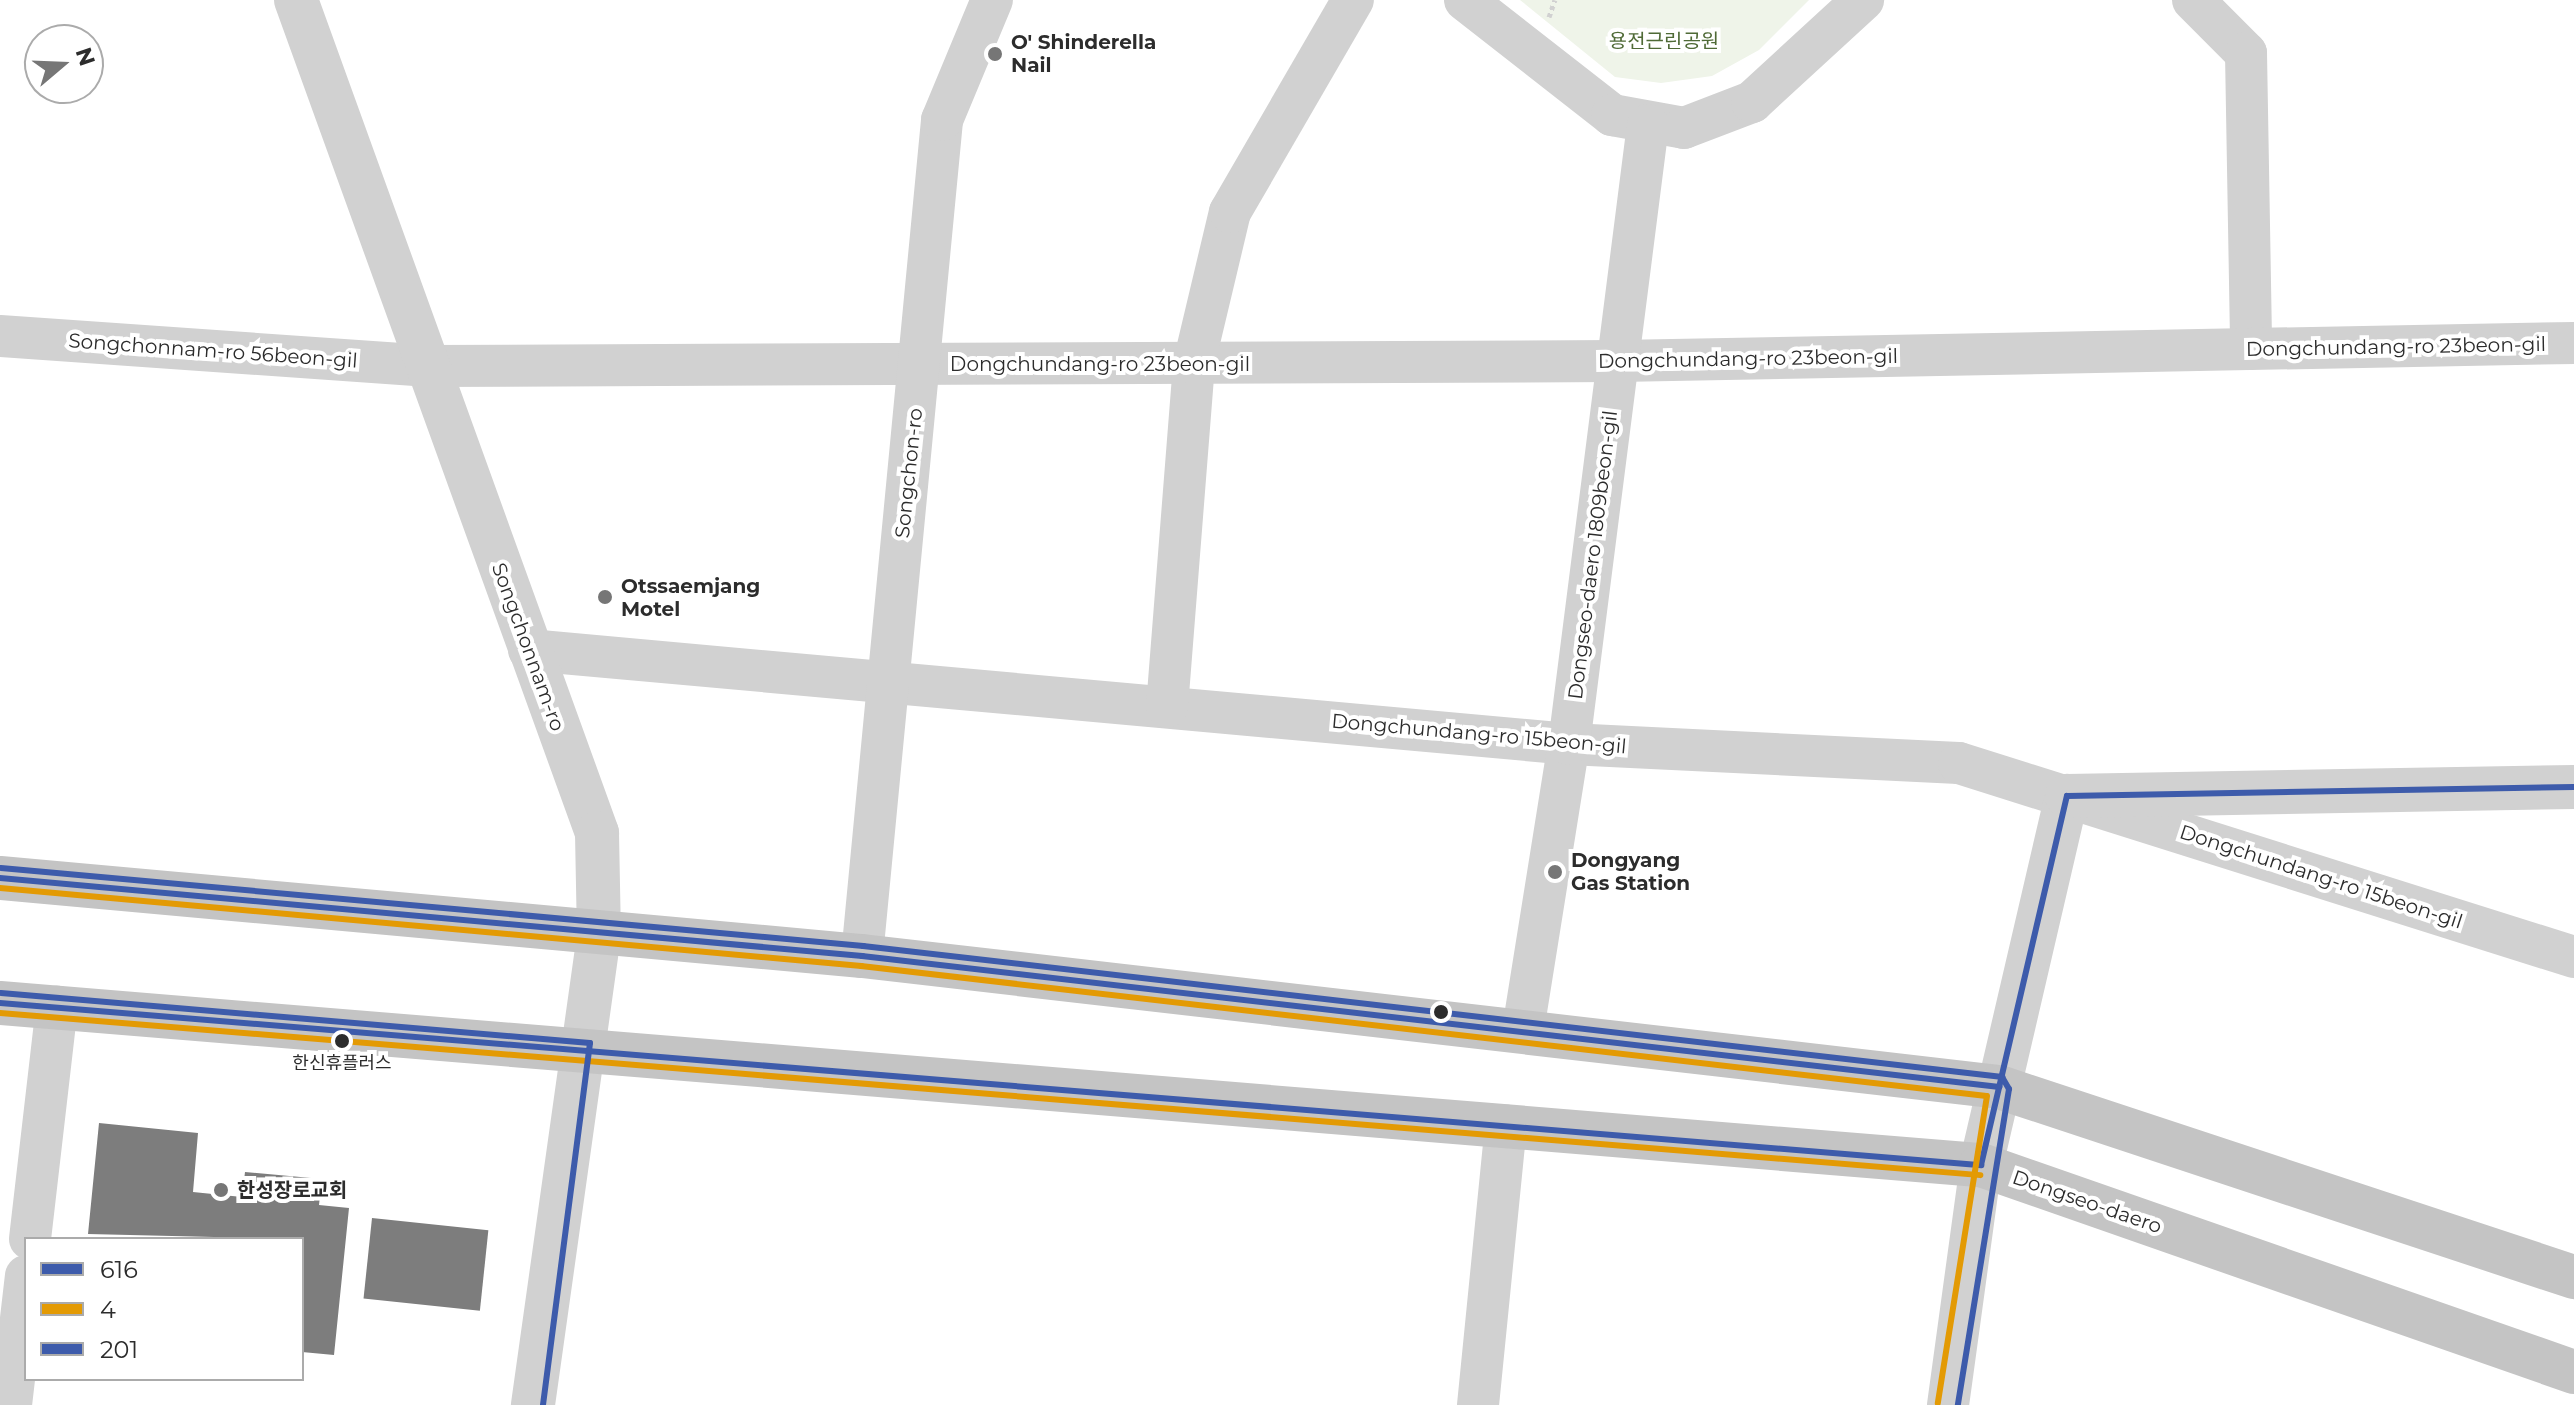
<!DOCTYPE html>
<html>
<head>
<meta charset="utf-8">
<style>
	body { margin:0 }
	#map { position:relative; width:2574px; height:1405px; overflow:hidden; background:#fff; font-family:Montserrat,"Noto Sans KR",sans-serif }
	div>[style] { position:absolute }
	.green>* { inset:0; background:#eff4e9 }
	.building>* { inset:0; background:#7d7d7d; transform-origin:0 0 }
	.path>* { height:5px; margin-top:-2.5px; transform-origin:0; background:repeating-linear-gradient(90deg,#d1d1d1 0 4px,transparent 0 8px) }
	.minor>* { height:42px; margin:-21px; padding:0 21px; transform-origin:21px; border-radius:21px; background:#d1d1d1 }
	.tertiary>* { height:44px; margin:-22px; padding:0 22px; transform-origin:22px; border-radius:22px; background:#d1d1d1 }
	.primary>* { height:44px; margin:-22px; padding:0 22px; transform-origin:22px; border-radius:22px; background:#c4c4c4 }
	.bus-1>* { height:6px; margin:-3px; padding:0 3px; transform-origin:3px; border-radius:3px; background:#3d5bab }
	.bus-2>* { height:6px; margin:-3px; padding:0 3px; transform-origin:3px; border-radius:3px; background:#e39a04 }
	.bus-3>* { height:6px; margin:-3px; padding:0 3px; transform-origin:3px; border-radius:3px; background:#3d5bab }
	.dots>* { width:22px; height:22px; translate:-50% -50%; box-sizing:border-box; border:4px solid #fff; border-radius:50% }
	span { translate:-50% -50%; white-space:nowrap; text-align:center; line-height:1.15; -webkit-text-stroke:8px #fff; paint-order:stroke }
	.bus-label { font-size:18px; color:#2c2c2c }
	.park-label { font-size:20px; color:#4f6a36 }
	.poi-label { font-size:20px; color:#2c2c2c; font-weight:700 }
	.left { translate:0 -50%; text-align:left }
	.street-label { font-size:20px; color:#2c2c2c }
	.legend { position:absolute; left:24px; top:1237px; width:280px; height:144px; box-sizing:border-box; background:#fff; border:2px solid #ababab; margin:0; padding:10px 14px; list-style:none; font-size:24px; color:#2c2c2c }
	.legend li { display:flex; align-items:center; gap:16px; height:40px }
	.legend b { width:40px; border:2px solid #ababab }
	.north { position:absolute; left:24px; top:24px; width:80px; height:80px; box-sizing:border-box; background:#fff; border:2px solid #ababab; border-radius:50%; rotate:71deg; font-size:22px; font-weight:700; line-height:32px; text-align:center; color:#2c2c2c }
	.north::after { content:''; display:block; margin:auto; width:28px; height:36px; background:#767676; clip-path:polygon(50% 0,100% 100%,50% 72%,0 100%) }
</style>
</head>
<body>
<div id="map">
	<div class="green">
		<i style="clip-path:polygon(1520px 0,1809px 0,1759px 50px,1712px 76px,1661px 83px,1615px 77px)"></i>
	</div>
	<div class="building">
		<i style="clip-path:polygon(99px 1123px,198px 1133px,193px 1192px,242px 1197px,245px 1172px,322px 1179px,319px 1205px,349px 1208px,334px 1355px,302px 1352px,302px 1239px,88px 1234px)"></i>
		<i style="left:372px;top:1218px;width:117px;height:81px;rotate:6deg"></i>
	</div>
	<div class="path">
		<i style="left:1549px;top:17px;width:18px;rotate:-71deg"></i>
	</div>
	<div class="minor">
		<i style="left:1465px;top:0;width:187px;rotate:38deg"></i>
		<i style="left:1612px;top:115px;width:73px;rotate:10.2deg"></i>
		<i style="left:1684px;top:128px;width:73px;rotate:-20.9deg"></i>
		<i style="left:1752px;top:102px;width:151px;rotate:-42.6deg"></i>
		<i style="left:2193px;top:0;width:75px;rotate:45deg"></i>
		<i style="left:2246px;top:53px;width:296px;rotate:89deg"></i>
		<i style="left:0;top:336px;width:427px;rotate:4deg"></i>
		<i style="left:426px;top:366px;width:1192px;rotate:-0.24deg"></i>
		<i style="left:1618px;top:361px;width:956px;rotate:-1.08deg"></i>
		<i style="left:529px;top:650px;width:1044px;rotate:5.16deg"></i>
		<i style="left:1569px;top:744px;width:390px;rotate:2.8deg"></i>
		<i style="left:1959px;top:763px;width:645px;rotate:17.51deg"></i>
		<i style="left:1167px;top:707px;width:345px;rotate:-85.5deg"></i>
		<i style="left:1194px;top:363px;width:155px;rotate:-76.6deg"></i>
		<i style="left:1230px;top:212px;width:245px;rotate:-59.9deg"></i>
		<i style="left:862px;top:956px;width:840px;rotate:-84.53deg"></i>
		<i style="left:942px;top:120px;width:130px;rotate:-67.4deg"></i>
		<i style="left:1523px;top:1030px;width:290px;rotate:-80.9deg"></i>
		<i style="left:1569px;top:744px;width:624px;rotate:-82.73deg"></i>
		<i style="left:30px;top:1239px;width:234px;rotate:-83.4deg"></i>
		<i style="left:11px;top:1405px;width:130px;rotate:-83.4deg"></i>
		<i style="left:1478px;top:1405px;width:281px;rotate:-84.3deg"></i>
		<i style="left:1948px;top:1405px;width:242px;rotate:-82.2deg"></i>
	</div>
	<div class="tertiary">
		<i style="left:296px;top:0;width:886px;rotate:70.13deg"></i>
		<i style="left:597px;top:833px;width:102px;rotate:88.9deg"></i>
		<i style="left:599px;top:935px;width:475px;rotate:98deg"></i>
		<i style="left:1981px;top:1165px;width:379px;rotate:-76.9deg"></i>
		<i style="left:2067px;top:796px;width:507px;rotate:-1.02deg"></i>
	</div>
	<div class="primary">
		<i style="left:0;top:878px;width:866px;rotate:5.17deg"></i>
		<i style="left:862px;top:956px;width:1145px;rotate:6.57deg"></i>
		<i style="left:1999px;top:1087px;width:606px;rotate:18.29deg"></i>
		<i style="left:0;top:1003px;width:1988px;rotate:4.68deg"></i>
		<i style="left:1981px;top:1165px;width:628px;rotate:19.24deg"></i>
	</div>
	<div class="bus-1">
		<i style="left:2067px;top:796px;width:507px;rotate:-1.02deg"></i>
		<i style="left:0;top:878px;width:866px;rotate:5.17deg"></i>
		<i style="left:862px;top:956px;width:1145px;rotate:6.57deg"></i>
		<i style="left:0;top:1003px;width:1988px;rotate:4.68deg"></i>
		<i style="left:1981px;top:1165px;width:379px;rotate:-76.9deg"></i>
	</div>
	<div class="bus-2">
		<i style="left:0;top:888px;width:865px;rotate:5.18deg"></i>
		<i style="left:861px;top:966px;width:1133px;rotate:6.59deg"></i>
		<i style="left:1987px;top:1096px;width:311px;rotate:99.1deg"></i>
		<i style="left:0;top:1013px;width:1987px;rotate:4.68deg"></i>
	</div>
	<div class="bus-3">
		<i style="left:1px;top:868px;width:866px;rotate:5.17deg"></i>
		<i style="left:863px;top:946px;width:1147px;rotate:6.56deg"></i>
		<i style="left:2002px;top:1077px;width:14px;rotate:60deg"></i>
		<i style="left:2009px;top:1089px;width:320px;rotate:99.2deg"></i>
		<i style="left:1px;top:993px;width:591px;rotate:4.85deg"></i>
		<i style="left:590px;top:1043px;width:365px;rotate:97.4deg"></i>
	</div>
	<div class="dots">
		<i style="left:995px;top:54px;background:#767676"></i>
		<i style="left:605px;top:597px;background:#767676"></i>
		<i style="left:1555px;top:872px;background:#767676"></i>
		<i style="left:1441px;top:1012px;background:#2c2c2c"></i>
		<i style="left:342px;top:1041px;background:#2c2c2c"></i>
		<i style="left:221px;top:1190px;background:#767676"></i>
	</div>
	<div class="bus-label">
		<span style="left:342px;top:1063px">한신휴플러스</span>
	</div>
	<div class="park-label">
		<span style="left:1664px;top:41px">용전근린공원</span>
	</div>
	<div class="poi-label">
		<span class="left" style="left:1011px;top:54px">O' Shinderella<br>Nail</span>
		<span class="left" style="left:621px;top:598px">Otssaemjang<br>Motel</span>
		<span class="left" style="left:1571px;top:872px">Dongyang<br>Gas Station</span>
		<span class="left" style="left:237px;top:1190px">한성장로교회</span>
	</div>
	<div class="street-label">
		<span style="left:2396px;top:347px;rotate:-1deg">Dongchundang-ro 23beon-gil</span>
		<span style="left:213px;top:351px;rotate:4deg">Songchonnam-ro 56beon-gil</span>
		<span style="left:1748px;top:359px;rotate:-1deg">Dongchundang-ro 23beon-gil</span>
		<span style="left:1100px;top:364px">Dongchundang-ro 23beon-gil</span>
		<span style="left:909px;top:473px;rotate:-84deg">Songchon-ro</span>
		<span style="left:1593px;top:555px;rotate:-83deg">Dongseo-daero 1809beon-gil</span>
		<span style="left:528px;top:647px;rotate:70deg">Songchonnam-ro</span>
		<span style="left:1479px;top:734px;rotate:5deg">Dongchundang-ro 15beon-gil</span>
		<span style="left:2321px;top:877px;rotate:18deg">Dongchundang-ro 15beon-gil</span>
		<span style="left:2087px;top:1202px;rotate:19deg">Dongseo-daero</span>
	</div>
	<ul class="legend">
	<li><b style="height:10px;background:#3d5bab"></b>616</li>
	<li><b style="height:10px;background:#e39a04"></b>4</li>
	<li><b style="height:10px;background:#3d5bab"></b>201</li>
	</ul>
	<div class="north">N</div>
</div>
</body>
</html>
